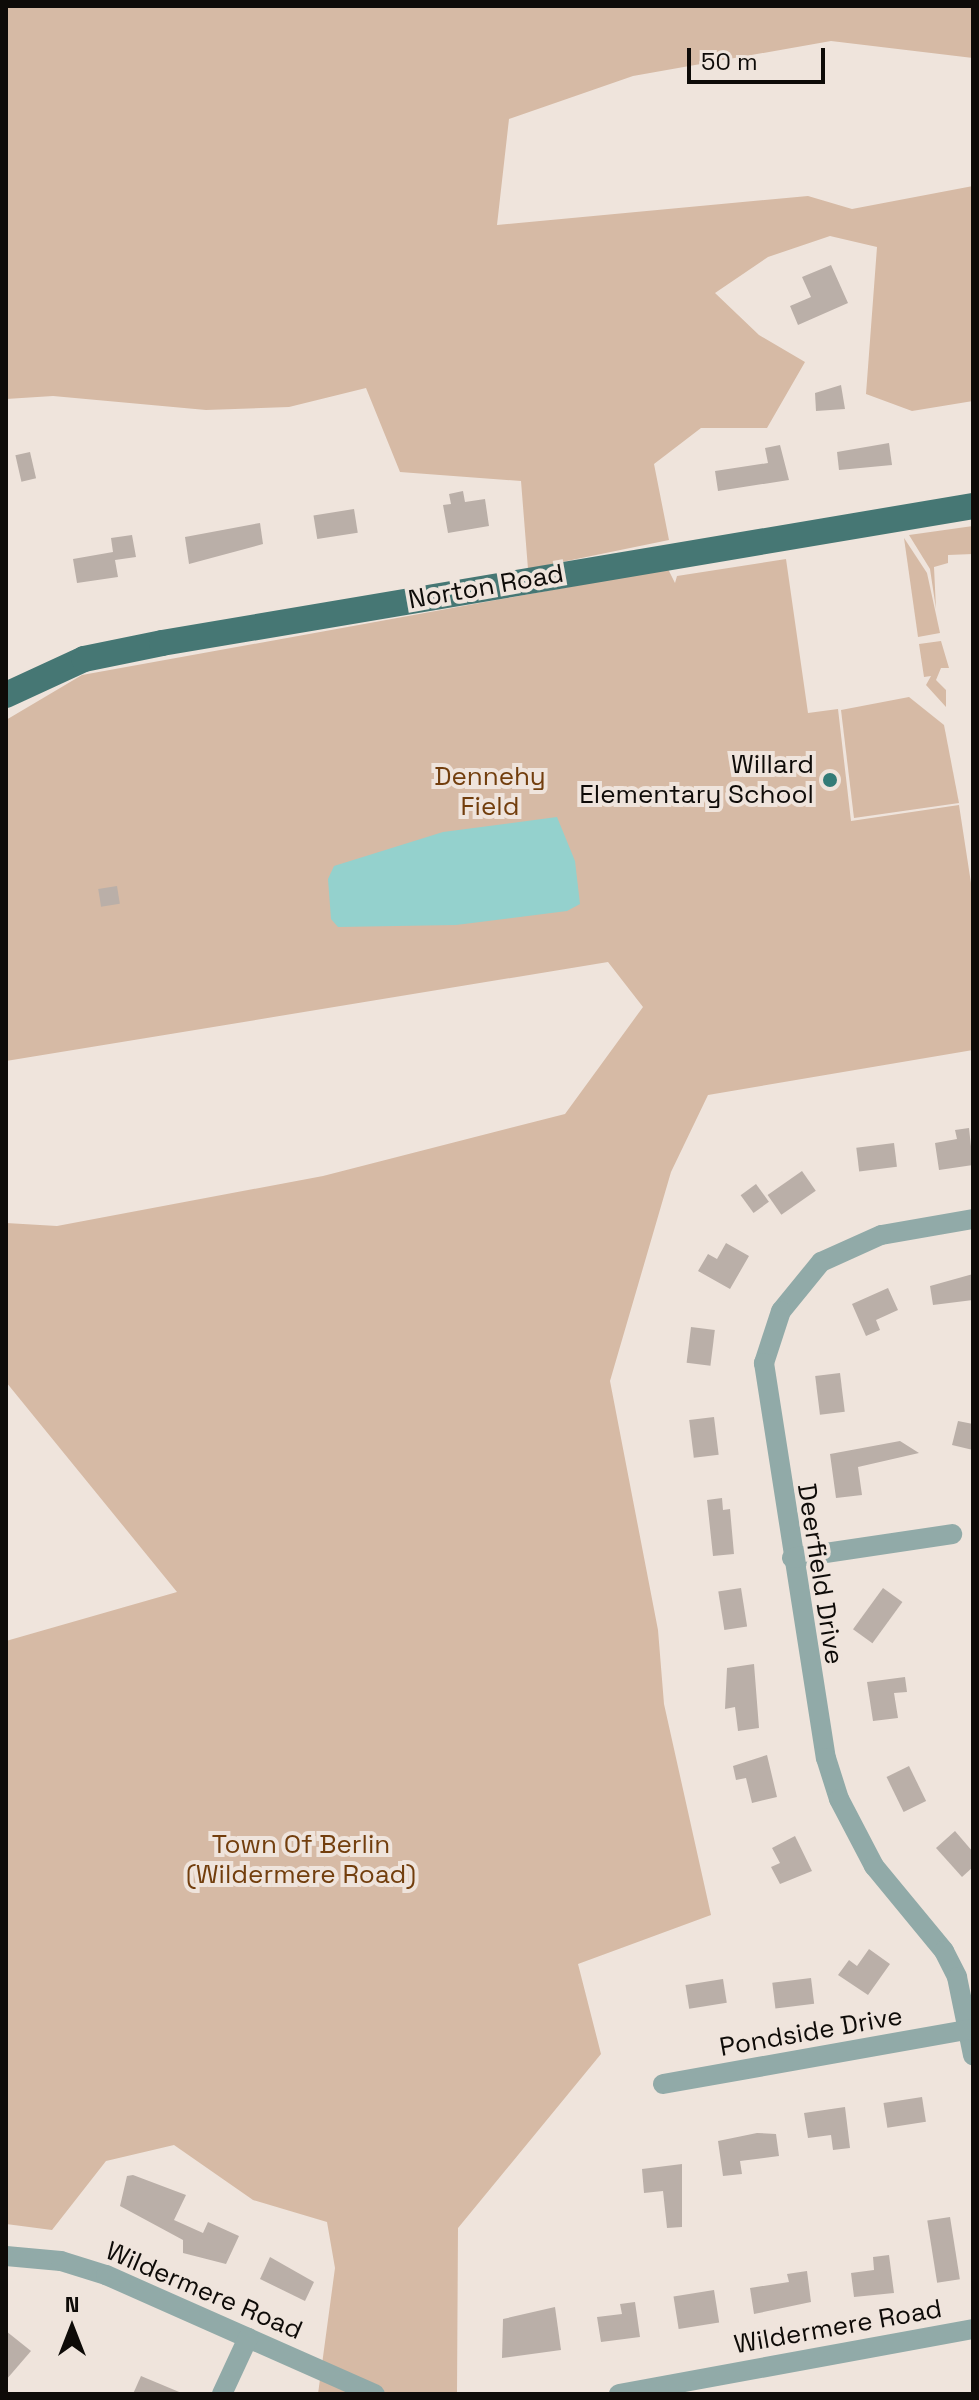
<!DOCTYPE html>
<html>
<head>
<meta charset="utf-8">
<style>
	body { margin:0 }
	#map { position:relative; width:979px; height:2400px; overflow:hidden; background:#efe4dc; font-family:"Space Grotesk",sans-serif }
	div>[style] { position:absolute }
	.green>* { inset:0; background:#d6baa5 }
	.water>* { inset:0; background:#94d1cd }
	.building>* { inset:0; background:#baafa8; transform-origin:0 0 }
	.minor>* { height:20px; margin:-10px; padding:0 10px; transform-origin:10px; border-radius:10px; background:#91aaa8 }
	.major>* { height:26px; margin:-13px; padding:0 13px; transform-origin:13px; border-radius:13px; background:#467774 }
	.dots>* { width:22px; height:22px; translate:-50% -50%; box-sizing:border-box; border:4px solid #efe4dc; border-radius:50% }
	span { translate:-50% -50%; white-space:nowrap; text-align:center; line-height:1.15; -webkit-text-stroke:8px #efe4dc; paint-order:stroke }
	.street-label { font-size:26px; color:#0e0b08 }
	.poi-label { font-size:26px; color:#0e0b08 }
	.right { translate:-100% -50%; text-align:right }
	.park-label { font-size:26px; color:#723e0d }
	.frame { position:absolute; inset:0; border:8px solid #0e0b08; pointer-events:none }
	.north { position:absolute; left:32px; top:2288px; width:80px; height:80px; -webkit-text-stroke:6px #efe4dc; paint-order:stroke; rotate:0deg; font-size:22px; font-weight:700; line-height:32px; text-align:center; color:#0e0b08 }
	.north::after { content:''; display:block; margin:auto; width:28px; height:36px; background:#0e0b08; clip-path:polygon(50% 0,100% 100%,50% 72%,0 100%) }
	.scale { position:absolute; left:687px; top:48px; width:138px; height:36px; box-sizing:border-box; border:4px solid #0e0b08; border-top:0; padding-left:10px; font-size:24px; line-height:28px; white-space:nowrap; color:#0e0b08; -webkit-text-stroke:6px #efe4dc; paint-order:stroke }
</style>
</head>
<body>
<div id="map">
	<div class="green">
		<i style="clip-path:polygon(6px 6px,973px 6px,973px 58px,831px 41px,633px 76px,509px 119px,497px 225px,808px 196px,852px 209px,973px 186px,973px 401px,912px 411px,866px 394px,877px 247px,830px 236px,768px 257px,715px 293px,759px 335px,805px 362px,767px 428px,701px 428px,654px 464px,669px 540px,528px 569px,521px 481px,400px 472px,366px 388px,289px 407px,206px 410px,53px 396px,6px 399px)"></i>
		<i style="clip-path:polygon(973px 526px,973px 554px,948px 555px,948px 563px,934px 567px,936px 609px,930px 569px,909px 535px)"></i>
		<i style="clip-path:polygon(904px 538px,927px 573px,940px 633px,918px 637px)"></i>
		<i style="clip-path:polygon(786px 559px,808px 713px,838px 709px,851px 821px,959px 805px,973px 896px,973px 1050px,708px 1095px,671px 1172px,610px 1381px,658px 1630px,664px 1704px,711px 1915px,578px 1964px,601px 2054px,458px 2228px,457px 2394px,318px 2394px,335px 2268px,327px 2222px,253px 2200px,174px 2145px,106px 2161px,52px 2230px,6px 2224px,6px 1641px,177px 1592px,6px 1382px,6px 1223px,57px 1226px,323px 1176px,565px 1114px,643px 1007px,608px 962px,6px 1061px,6px 720px,82px 675px,668px 569px,675px 583px,677px 576px)"></i>
		<i style="clip-path:polygon(941px 641px,949px 668px,941px 668px,936px 680px,946px 690px,946px 707px,926px 685px,931px 676px,924px 677px,919px 644px)"></i>
		<i style="clip-path:polygon(909px 697px,944px 725px,959px 803px,854px 818px,841px 710px)"></i>
	</div>
	<div class="water">
		<i style="clip-path:polygon(557px 817px,575px 861px,580px 904px,567px 911px,456px 925px,338px 927px,331px 919px,328px 879px,334px 866px,443px 832px)"></i>
	</div>
	<div class="building">
		<i style="clip-path:polygon(831px 265px,848px 303px,798px 325px,790px 306px,811px 297px,802px 277px)"></i>
		<i style="clip-path:polygon(841px 385px,845px 409px,816px 411px,815px 393px)"></i>
		<i style="clip-path:polygon(889px 443px,892px 465px,839px 470px,837px 452px)"></i>
		<i style="clip-path:polygon(780px 445px,789px 480px,718px 491px,715px 471px,768px 463px,765px 448px)"></i>
		<i style="left:30px;top:452px;width:27px;height:15px;rotate:77deg"></i>
		<i style="clip-path:polygon(463px 491px,465px 502px,485px 499px,489px 526px,448px 533px,443px 505px,451px 504px,449px 494px)"></i>
		<i style="left:354px;top:509px;width:24px;height:41px;rotate:81deg"></i>
		<i style="clip-path:polygon(260px 523px,263px 544px,189px 564px,185px 537px)"></i>
		<i style="clip-path:polygon(132px 535px,136px 557px,115px 560px,118px 577px,77px 583px,73px 559px,113px 552px,111px 538px)"></i>
		<i style="left:117px;top:886px;width:18px;height:19px;rotate:81deg"></i>
		<i style="clip-path:polygon(969px 1128px,973px 1165px,939px 1170px,935px 1143px,957px 1139px,955px 1130px)"></i>
		<i style="left:894px;top:1143px;width:24px;height:38px;rotate:83deg"></i>
		<i style="left:802px;top:1171px;width:24px;height:42px;rotate:55deg"></i>
		<i style="left:756px;top:1184px;width:22px;height:19px;rotate:54deg"></i>
		<i style="clip-path:polygon(726px 1243px,749px 1256px,730px 1289px,698px 1271px,708px 1254px,717px 1259px)"></i>
		<i style="clip-path:polygon(973px 1274px,973px 1300px,933px 1305px,930px 1286px)"></i>
		<i style="clip-path:polygon(888px 1288px,898px 1310px,876px 1320px,880px 1330px,866px 1336px,852px 1304px)"></i>
		<i style="left:691px;top:1327px;width:24px;height:36px;rotate:7deg"></i>
		<i style="left:840px;top:1373px;width:39px;height:25px;rotate:83deg"></i>
		<i style="left:714px;top:1417px;width:38px;height:25px;rotate:83deg"></i>
		<i style="clip-path:polygon(958px 1421px,973px 1424px,973px 1450px,952px 1445px)"></i>
		<i style="clip-path:polygon(900px 1441px,919px 1453px,858px 1467px,862px 1495px,836px 1498px,830px 1454px)"></i>
		<i style="clip-path:polygon(722px 1498px,723px 1510px,730px 1509px,734px 1554px,713px 1556px,707px 1500px)"></i>
		<i style="left:741px;top:1588px;width:39px;height:23px;rotate:81deg"></i>
		<i style="left:883px;top:1588px;width:24px;height:51px;rotate:36deg"></i>
		<i style="clip-path:polygon(754px 1664px,759px 1728px,738px 1731px,735px 1707px,725px 1709px,727px 1668px)"></i>
		<i style="clip-path:polygon(905px 1677px,907px 1692px,894px 1693px,898px 1718px,873px 1721px,867px 1682px)"></i>
		<i style="clip-path:polygon(767px 1755px,777px 1797px,752px 1803px,746px 1778px,736px 1780px,733px 1766px)"></i>
		<i style="left:909px;top:1766px;width:39px;height:25px;rotate:64deg"></i>
		<i style="clip-path:polygon(955px 1831px,973px 1852px,973px 1867px,962px 1877px,936px 1848px)"></i>
		<i style="clip-path:polygon(795px 1836px,812px 1871px,780px 1884px,771px 1867px,780px 1863px,772px 1848px)"></i>
		<i style="clip-path:polygon(869px 1949px,890px 1964px,868px 1995px,838px 1975px,849px 1960px,857px 1966px)"></i>
		<i style="left:811px;top:1978px;width:26px;height:39px;rotate:83deg"></i>
		<i style="left:723px;top:1979px;width:24px;height:38px;rotate:81deg"></i>
		<i style="left:922px;top:2097px;width:25px;height:39px;rotate:81deg"></i>
		<i style="clip-path:polygon(845px 2107px,850px 2148px,833px 2150px,831px 2135px,808px 2138px,804px 2113px)"></i>
		<i style="clip-path:polygon(757px 2133px,776px 2134px,779px 2156px,740px 2161px,742px 2174px,723px 2176px,718px 2141px)"></i>
		<i style="clip-path:polygon(682px 2164px,682px 2227px,667px 2228px,663px 2191px,644px 2193px,642px 2169px)"></i>
		<i style="clip-path:polygon(133px 2175px,186px 2195px,174px 2220px,203px 2233px,208px 2222px,239px 2236px,226px 2264px,183px 2253px,183px 2240px,120px 2206px,127px 2176px)"></i>
		<i style="left:950px;top:2217px;width:63px;height:23px;rotate:81deg"></i>
		<i style="clip-path:polygon(889px 2255px,894px 2293px,854px 2297px,851px 2273px,874px 2270px,873px 2257px)"></i>
		<i style="clip-path:polygon(270px 2257px,314px 2282px,305px 2301px,260px 2279px)"></i>
		<i style="clip-path:polygon(807px 2271px,811px 2302px,754px 2314px,750px 2288px,789px 2282px,787px 2274px)"></i>
		<i style="left:714px;top:2290px;width:33px;height:41px;rotate:81deg"></i>
		<i style="clip-path:polygon(635px 2302px,640px 2337px,601px 2342px,597px 2317px,622px 2314px,620px 2304px)"></i>
		<i style="clip-path:polygon(555px 2307px,561px 2350px,502px 2358px,503px 2319px)"></i>
		<i style="clip-path:polygon(6px 2331px,31px 2351px,6px 2380px)"></i>
		<i style="clip-path:polygon(141px 2376px,184px 2394px,133px 2394px)"></i>
	</div>
	<div class="minor">
		<i style="left:973px;top:1219px;width:93px;rotate:170.1deg"></i>
		<i style="left:881px;top:1235px;width:66px;rotate:155.8deg"></i>
		<i style="left:821px;top:1262px;width:63px;rotate:129.2deg"></i>
		<i style="left:781px;top:1311px;width:55px;rotate:108.1deg"></i>
		<i style="left:764px;top:1363px;width:400px;rotate:81.1deg"></i>
		<i style="left:826px;top:1758px;width:43px;rotate:72.4deg"></i>
		<i style="left:839px;top:1799px;width:76px;rotate:62.4deg"></i>
		<i style="left:874px;top:1866px;width:110px;rotate:50.5deg"></i>
		<i style="left:944px;top:1951px;width:29px;rotate:63deg"></i>
		<i style="left:957px;top:1977px;width:80px;rotate:78.4deg"></i>
		<i style="left:792px;top:1558px;width:162px;rotate:-8.5deg"></i>
		<i style="left:663px;top:2084px;width:315px;rotate:-10.1deg"></i>
		<i style="left:6px;top:2256px;width:55px;rotate:5.2deg"></i>
		<i style="left:61px;top:2261px;width:47px;rotate:17.3deg"></i>
		<i style="left:106px;top:2275px;width:294px;rotate:23.9deg"></i>
		<i style="left:222px;top:2394px;width:62px;rotate:-65.1deg"></i>
		<i style="left:619px;top:2394px;width:360px;rotate:-10.4deg"></i>
	</div>
	<div class="major">
		<i style="left:6px;top:695px;width:86px;rotate:-24.8deg"></i>
		<i style="left:84px;top:659px;width:80px;rotate:-11.6deg"></i>
		<i style="left:162px;top:643px;width:822px;rotate:-9.59deg"></i>
	</div>
	<div class="dots">
		<i style="left:830px;top:780px;background:#337b77"></i>
	</div>
	<div class="street-label">
		<span style="left:486px;top:587px;rotate:-10deg">Norton Road</span>
		<span style="left:820px;top:1574px;rotate:81deg">Deerfield Drive</span>
		<span style="left:811px;top:2032px;rotate:-10deg">Pondside Drive</span>
		<span style="left:204px;top:2291px;rotate:23deg">Wildermere Road</span>
		<span style="left:838px;top:2327px;rotate:-10deg">Wildermere Road</span>
	</div>
	<div class="poi-label">
		<span class="right" style="left:814px;top:780px">Willard<br>Elementary School</span>
	</div>
	<div class="park-label">
		<span style="left:490px;top:792px">Dennehy<br>Field</span>
		<span style="left:301px;top:1860px">Town Of Berlin<br>(Wildermere Road)</span>
	</div>
	<div class="frame"></div>
	<div class="north">N</div>
	<div class="scale">50 m</div>
</div>
</body>
</html>
